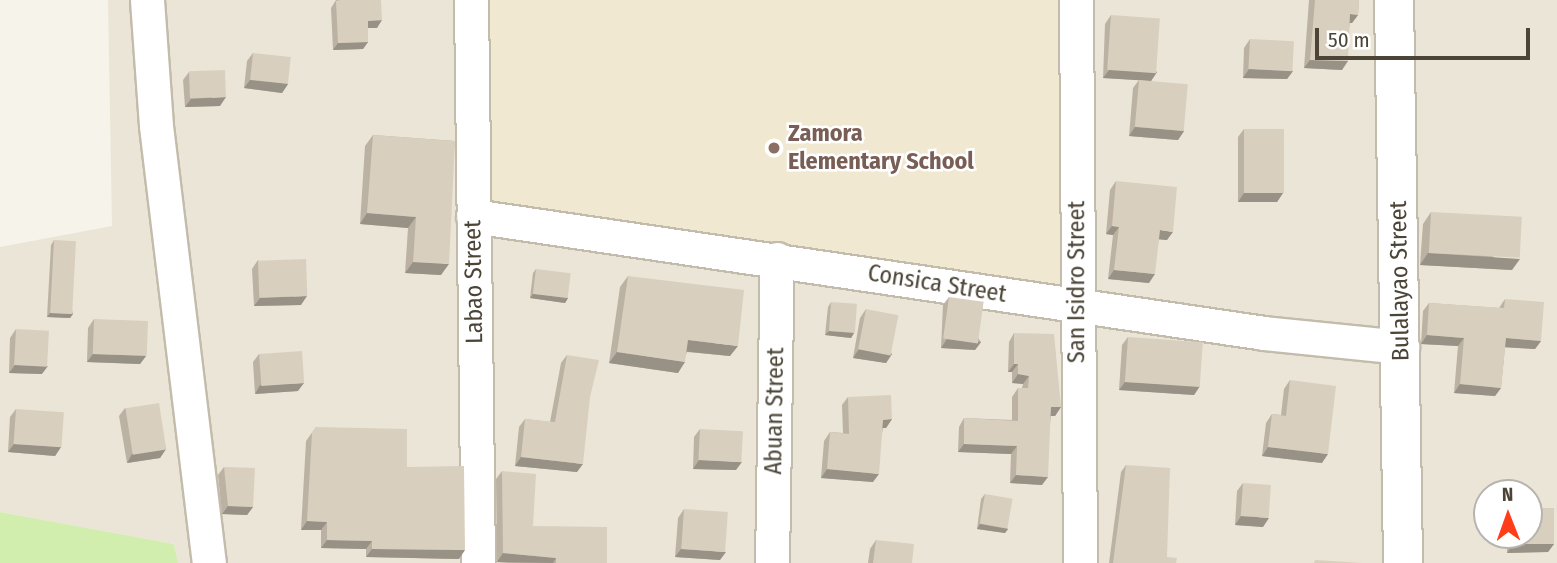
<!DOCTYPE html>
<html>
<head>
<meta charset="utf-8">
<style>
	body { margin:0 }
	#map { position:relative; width:1557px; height:563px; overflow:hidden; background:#f6f3ea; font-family:"Fira Sans Condensed",sans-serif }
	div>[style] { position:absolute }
	.residential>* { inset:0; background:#ebe5d7 }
	.education>* { inset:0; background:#f1e8d2 }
	.green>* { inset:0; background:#d1eeaf }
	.roads { filter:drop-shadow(2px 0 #c3bbab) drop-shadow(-2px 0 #c3bbab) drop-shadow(0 2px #c3bbab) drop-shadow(0 -2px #c3bbab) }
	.minor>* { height:33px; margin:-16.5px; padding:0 16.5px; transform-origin:16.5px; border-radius:16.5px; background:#fff }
	.tertiary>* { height:38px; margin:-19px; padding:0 19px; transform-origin:19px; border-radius:19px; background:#fff }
	.wall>* { inset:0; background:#bbb2a3 }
	.shaded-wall>* { inset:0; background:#989185 }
	.building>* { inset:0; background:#d9cfbe; transform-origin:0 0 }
	.dots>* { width:19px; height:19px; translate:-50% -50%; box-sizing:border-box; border:4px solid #fff; border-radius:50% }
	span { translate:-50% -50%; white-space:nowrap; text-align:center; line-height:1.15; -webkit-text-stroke:5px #fff; paint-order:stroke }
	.education-label { font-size:24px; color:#785e54; font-weight:700 }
	.left { translate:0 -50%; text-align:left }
	.street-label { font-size:24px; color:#4b4437 }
	.north { position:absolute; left:1473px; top:479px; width:70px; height:70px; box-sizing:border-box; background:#fff; border:2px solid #b7b4af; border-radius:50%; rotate:359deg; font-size:19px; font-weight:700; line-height:28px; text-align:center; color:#4b4437 }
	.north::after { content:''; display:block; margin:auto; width:24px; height:32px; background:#ff3d18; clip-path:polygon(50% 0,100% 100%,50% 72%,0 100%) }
	.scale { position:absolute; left:1315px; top:28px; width:215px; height:32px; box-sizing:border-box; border:4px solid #4b4437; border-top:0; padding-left:9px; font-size:21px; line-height:24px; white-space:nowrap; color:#4b4437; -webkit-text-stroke:5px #fff; paint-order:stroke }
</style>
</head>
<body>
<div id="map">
	<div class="residential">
		<i style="clip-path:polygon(evenodd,108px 0,1557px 0,1557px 563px,178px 563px,174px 544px,0 512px,0 247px,112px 226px,108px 0,1487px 493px,1529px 493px,1529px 535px,1487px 535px,1487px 493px)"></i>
	</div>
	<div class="education">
		<i style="clip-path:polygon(471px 0,1076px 0,1076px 305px,473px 216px)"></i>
	</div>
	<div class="green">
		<i style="clip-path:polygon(0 512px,174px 544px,178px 563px,0 563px)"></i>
	</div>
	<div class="roads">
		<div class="minor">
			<i style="left:147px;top:0;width:126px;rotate:85.9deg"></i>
			<i style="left:156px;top:126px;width:440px;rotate:83.1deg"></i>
			<i style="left:471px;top:0;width:563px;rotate:89.29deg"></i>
			<i style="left:1076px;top:0;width:563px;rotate:89.59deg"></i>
			<i style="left:473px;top:216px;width:800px;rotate:8.41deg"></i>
			<i style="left:1264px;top:333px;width:139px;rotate:5.8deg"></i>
			<i style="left:772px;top:563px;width:304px;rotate:-89.1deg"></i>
		</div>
		<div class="tertiary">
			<i style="left:1394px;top:0;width:563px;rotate:89.08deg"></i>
		</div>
	</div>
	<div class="wall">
		<i style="clip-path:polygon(336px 0,381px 0,377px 28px,368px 28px,368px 42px,363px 49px,333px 50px,331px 8px)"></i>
		<i style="clip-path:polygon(1309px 0,1359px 0,1358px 15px,1352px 23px,1350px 23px,1342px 70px,1304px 68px)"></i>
		<i style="clip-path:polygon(1111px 15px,1157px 72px,1151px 81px,1184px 131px,1178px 140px,1129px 136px,1133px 88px,1139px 80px,1103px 78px,1105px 24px)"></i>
		<i style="clip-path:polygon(1250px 39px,1293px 71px,1287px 79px,1243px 78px,1244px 48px)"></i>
		<i style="clip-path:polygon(253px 53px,288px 84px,282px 93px,244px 88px,247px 61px)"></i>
		<i style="clip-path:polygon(189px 72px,220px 106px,185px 107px,183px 80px)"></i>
		<i style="clip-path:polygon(1244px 129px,1283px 193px,1277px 202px,1238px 202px,1238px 137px)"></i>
		<i style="clip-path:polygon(373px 135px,455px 141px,441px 275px,405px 273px,408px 228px,360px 224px,365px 146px)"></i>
		<i style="clip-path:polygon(1116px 181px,1167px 240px,1159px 239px,1149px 283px,1108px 279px,1113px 235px,1106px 234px,1110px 190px)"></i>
		<i style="clip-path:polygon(1431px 212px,1512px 270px,1420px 265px,1423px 224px)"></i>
		<i style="clip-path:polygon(54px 240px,73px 314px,70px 318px,47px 317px,51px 245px)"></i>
		<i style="clip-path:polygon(258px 260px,301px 305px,254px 306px,252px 269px)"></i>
		<i style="clip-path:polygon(536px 269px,568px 298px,565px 303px,530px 298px,533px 273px)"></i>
		<i style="clip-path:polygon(628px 276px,730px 356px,687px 352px,678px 373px,609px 363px,620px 287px)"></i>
		<i style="clip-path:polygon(949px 297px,981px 342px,975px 350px,941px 348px,943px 305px)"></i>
		<i style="clip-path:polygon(1505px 299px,1541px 341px,1535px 349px,1505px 347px,1501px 388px,1495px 396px,1454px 393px,1458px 346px,1421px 344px,1423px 311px,1429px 303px,1499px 308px)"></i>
		<i style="clip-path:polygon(831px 302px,854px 333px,851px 338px,825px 335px,828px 307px)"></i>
		<i style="clip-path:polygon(866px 309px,892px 354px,886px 363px,853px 358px,860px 318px)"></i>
		<i style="clip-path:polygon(94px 319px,146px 356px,140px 364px,87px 362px,88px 328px)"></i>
		<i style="clip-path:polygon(16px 329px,42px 374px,9px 373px,10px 338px)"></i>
		<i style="clip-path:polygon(1014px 333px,1061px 407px,1055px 416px,1051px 416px,1042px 485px,1010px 483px,1011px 454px,958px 452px,959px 427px,964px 418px,1012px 420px,1012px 397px,1018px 388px,1022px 388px,1023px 384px,1012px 383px,1012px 372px,1008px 372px,1009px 342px)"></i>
		<i style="clip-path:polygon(1128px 337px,1200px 386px,1194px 395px,1119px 390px,1122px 345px)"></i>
		<i style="clip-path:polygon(259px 354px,298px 391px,255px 394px,253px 362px)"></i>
		<i style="clip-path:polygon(567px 355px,577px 472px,515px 466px,519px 427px,525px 419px,550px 422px,561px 363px)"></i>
		<i style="clip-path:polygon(1290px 380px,1322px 463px,1262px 456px,1266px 423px,1272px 414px,1281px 415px,1284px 389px)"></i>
		<i style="clip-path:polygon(848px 397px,892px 419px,886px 428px,883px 428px,873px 482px,821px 478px,824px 441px,830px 432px,843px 433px,842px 405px)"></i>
		<i style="clip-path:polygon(125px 408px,166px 449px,160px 458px,127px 463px,119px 416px)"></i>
		<i style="clip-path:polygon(16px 409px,61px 447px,55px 456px,8px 452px,10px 417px)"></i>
		<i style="clip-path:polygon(316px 427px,407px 467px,459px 559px,366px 557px,366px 549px,321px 548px,321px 530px,301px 530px,306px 441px)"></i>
		<i style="clip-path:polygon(700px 429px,736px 470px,693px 469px,694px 437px)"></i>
		<i style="clip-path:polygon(1126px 465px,1167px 557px,1176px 563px,1109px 563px,1121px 472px)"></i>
		<i style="clip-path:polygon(224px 467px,253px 507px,247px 515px,222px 514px,218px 475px)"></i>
		<i style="clip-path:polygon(502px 471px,533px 526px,607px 563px,509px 563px,497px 562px,496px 479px)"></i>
		<i style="clip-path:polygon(1243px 483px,1263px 527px,1235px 525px,1237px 491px)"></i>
		<i style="clip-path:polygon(985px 494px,1008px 529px,1005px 533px,977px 529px,981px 499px)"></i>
		<i style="clip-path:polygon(684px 509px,720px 560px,675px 557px,678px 518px)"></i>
		<i style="clip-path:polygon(1507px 535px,1529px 535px,1554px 544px,1548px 552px,1507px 553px)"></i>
		<i style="clip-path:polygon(876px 540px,912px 563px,868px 563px,870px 549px)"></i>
	</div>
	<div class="shaded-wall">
		<i style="clip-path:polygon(1350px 14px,1358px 15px,1352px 23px,1344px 23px)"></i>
		<i style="clip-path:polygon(382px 20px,377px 28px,363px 28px,368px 21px)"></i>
		<i style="clip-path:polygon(368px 42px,363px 49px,333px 50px,338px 43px)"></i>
		<i style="clip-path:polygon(1310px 60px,1348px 61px,1342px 70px,1304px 68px)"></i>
		<i style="clip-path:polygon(1249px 69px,1293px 71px,1287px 79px,1243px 78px)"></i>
		<i style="clip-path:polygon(1109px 70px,1157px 72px,1151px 81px,1103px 78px)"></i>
		<i style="clip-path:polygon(250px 80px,288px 84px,282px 93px,244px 88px)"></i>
		<i style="clip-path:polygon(226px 97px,220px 106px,185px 107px,191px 99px)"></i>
		<i style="clip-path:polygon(1135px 127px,1184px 131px,1178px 140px,1129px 136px)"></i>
		<i style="clip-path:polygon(1244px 193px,1283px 193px,1277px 202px,1238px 202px)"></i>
		<i style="clip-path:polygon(367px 213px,416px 217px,408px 228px,360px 224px)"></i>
		<i style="clip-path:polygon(1112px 226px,1119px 227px,1113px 235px,1106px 234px)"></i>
		<i style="clip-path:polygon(1160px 230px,1173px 232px,1167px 240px,1154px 239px)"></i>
		<i style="clip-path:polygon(1428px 253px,1520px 259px,1512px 270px,1420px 265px)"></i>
		<i style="clip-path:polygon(413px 262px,449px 264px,441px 275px,405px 273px)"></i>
		<i style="clip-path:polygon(1114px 270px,1155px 274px,1149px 283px,1108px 279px)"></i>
		<i style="clip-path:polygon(533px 294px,568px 298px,565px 303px,530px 298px)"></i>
		<i style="clip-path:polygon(307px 296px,301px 305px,254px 306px,260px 298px)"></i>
		<i style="clip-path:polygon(50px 313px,73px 314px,70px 318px,47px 317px)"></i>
		<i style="clip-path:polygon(829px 331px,854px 333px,851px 338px,825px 335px)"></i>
		<i style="clip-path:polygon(1427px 335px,1464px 338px,1458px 346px,1421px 344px)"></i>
		<i style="clip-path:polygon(1506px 338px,1541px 341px,1535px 349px,1500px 347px)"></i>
		<i style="clip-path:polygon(947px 339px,981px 342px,975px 350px,941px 348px)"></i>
		<i style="clip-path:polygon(688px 340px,738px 346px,730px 356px,681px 351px)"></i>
		<i style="clip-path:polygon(859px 349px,892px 354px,886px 363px,853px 358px)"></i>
		<i style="clip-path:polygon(617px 352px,685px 362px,678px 373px,609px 363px)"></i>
		<i style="clip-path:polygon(93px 354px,146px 356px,140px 364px,87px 362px)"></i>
		<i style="clip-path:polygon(1014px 364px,1018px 364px,1012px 372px,1008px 372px)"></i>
		<i style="clip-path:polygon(15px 365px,48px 366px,42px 374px,9px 373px)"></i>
		<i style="clip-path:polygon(1018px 374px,1029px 376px,1023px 384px,1012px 383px)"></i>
		<i style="clip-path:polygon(1125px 382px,1200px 386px,1194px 395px,1119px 390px)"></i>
		<i style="clip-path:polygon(304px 383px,298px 391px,255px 394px,260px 385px)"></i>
		<i style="clip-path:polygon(1460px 384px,1501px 388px,1495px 396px,1454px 393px)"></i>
		<i style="clip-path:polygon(1051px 407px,1061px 407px,1055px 416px,1045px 416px)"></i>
		<i style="clip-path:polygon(892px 419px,886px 428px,877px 428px,883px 420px)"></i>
		<i style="clip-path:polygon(14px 444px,61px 447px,55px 456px,8px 452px)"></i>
		<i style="clip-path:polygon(964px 444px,1017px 446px,1011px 454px,958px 452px)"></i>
		<i style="clip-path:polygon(1268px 447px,1328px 454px,1322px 463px,1262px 456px)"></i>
		<i style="clip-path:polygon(166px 449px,160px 458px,127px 463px,132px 454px)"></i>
		<i style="clip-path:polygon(521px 457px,583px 464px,577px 472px,515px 466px)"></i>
		<i style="clip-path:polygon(699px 460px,742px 462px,736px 470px,693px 469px)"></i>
		<i style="clip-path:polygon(827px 469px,879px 474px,873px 482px,821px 478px)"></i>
		<i style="clip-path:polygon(1016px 475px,1048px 477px,1042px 485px,1010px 483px)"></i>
		<i style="clip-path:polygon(228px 506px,253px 507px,247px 515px,222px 514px)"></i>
		<i style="clip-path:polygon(1241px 516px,1269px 518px,1263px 527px,1235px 525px)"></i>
		<i style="clip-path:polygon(307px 521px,327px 522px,321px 530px,301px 530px)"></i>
		<i style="clip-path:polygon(980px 524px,1008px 529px,1005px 533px,977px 529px)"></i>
		<i style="clip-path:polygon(327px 540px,372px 541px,366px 549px,321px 548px)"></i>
		<i style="clip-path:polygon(1513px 544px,1554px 544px,1548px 552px,1507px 553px)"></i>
		<i style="clip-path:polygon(372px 549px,465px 550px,459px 559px,366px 557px)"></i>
		<i style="clip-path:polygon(681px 549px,726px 552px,720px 560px,675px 557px)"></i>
		<i style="clip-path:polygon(503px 553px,556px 558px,553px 563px,497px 562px)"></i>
	</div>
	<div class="building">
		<i style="clip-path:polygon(340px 0,381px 0,382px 20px,368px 21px,368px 42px,338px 43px,336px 1px)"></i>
		<i style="clip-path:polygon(1315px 0,1359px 0,1358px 15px,1350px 14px,1348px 61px,1310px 60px)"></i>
		<i style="left:1111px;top:15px;width:49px;height:55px;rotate:4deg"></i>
		<i style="left:1250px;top:39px;width:44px;height:30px;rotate:3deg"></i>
		<i style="left:253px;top:53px;width:38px;height:27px;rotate:6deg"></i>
		<i style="left:225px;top:70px;width:27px;height:36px;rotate:88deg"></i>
		<i style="left:1139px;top:80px;width:49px;height:47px;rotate:5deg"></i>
		<i style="left:1244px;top:129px;width:40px;height:64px"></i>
		<i style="clip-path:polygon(373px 135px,455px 141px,449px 264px,413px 262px,416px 217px,367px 213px)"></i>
		<i style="clip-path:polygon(1116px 181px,1177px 187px,1173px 232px,1160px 230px,1155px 274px,1114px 270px,1119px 227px,1112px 226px)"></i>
		<i style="left:1431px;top:212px;width:91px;height:41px;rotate:3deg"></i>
		<i style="left:54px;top:240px;width:22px;height:73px;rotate:3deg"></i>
		<i style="left:306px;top:259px;width:37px;height:48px;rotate:88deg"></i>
		<i style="left:536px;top:269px;width:35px;height:25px;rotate:7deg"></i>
		<i style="clip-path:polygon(628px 276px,744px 290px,738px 346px,688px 340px,685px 362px,617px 352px)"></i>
		<i style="left:949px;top:297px;width:35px;height:42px;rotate:8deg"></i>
		<i style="clip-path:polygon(1505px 299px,1544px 302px,1541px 341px,1506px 338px,1501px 388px,1460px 384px,1464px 338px,1427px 335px,1429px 303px,1504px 308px)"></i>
		<i style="left:831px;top:302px;width:26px;height:29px;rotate:4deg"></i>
		<i style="left:866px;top:309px;width:33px;height:41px;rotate:11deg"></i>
		<i style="left:94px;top:319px;width:54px;height:35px;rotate:2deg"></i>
		<i style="left:16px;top:329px;width:33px;height:36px;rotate:3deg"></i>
		<i style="clip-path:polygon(1014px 333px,1054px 334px,1061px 407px,1051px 407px,1048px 477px,1016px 475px,1017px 446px,964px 444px,964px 418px,1018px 421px,1018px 388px,1028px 388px,1029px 376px,1018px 374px,1018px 364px,1014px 364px)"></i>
		<i style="left:1128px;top:337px;width:75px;height:45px;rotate:4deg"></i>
		<i style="left:302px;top:351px;width:32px;height:43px;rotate:86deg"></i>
		<i style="clip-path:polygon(567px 355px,599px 360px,590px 397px,583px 464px,521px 457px,525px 419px,555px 422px)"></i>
		<i style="clip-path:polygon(1290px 380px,1336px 386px,1328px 454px,1268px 447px,1272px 414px,1286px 416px)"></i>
		<i style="clip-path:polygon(891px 395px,892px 419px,883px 420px,879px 474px,827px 469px,830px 432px,849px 434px,848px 397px)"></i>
		<i style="left:159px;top:403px;width:47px;height:34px;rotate:81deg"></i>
		<i style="left:16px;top:409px;width:48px;height:35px;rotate:4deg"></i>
		<i style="clip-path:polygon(316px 427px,407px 429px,407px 467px,464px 466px,465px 550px,372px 549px,372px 541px,327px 540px,327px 522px,307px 521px,312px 433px)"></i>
		<i style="left:700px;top:429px;width:43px;height:31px;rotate:3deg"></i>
		<i style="clip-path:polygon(1126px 465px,1170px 468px,1167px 557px,1177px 558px,1176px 563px,1113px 563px)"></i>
		<i style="clip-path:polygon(224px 467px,255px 468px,253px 507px,228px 506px)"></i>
		<i style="clip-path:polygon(502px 471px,536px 474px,533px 526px,607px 527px,607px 563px,556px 563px,556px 558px,503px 553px)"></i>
		<i style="left:1243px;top:483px;width:28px;height:33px;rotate:4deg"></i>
		<i style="left:985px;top:494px;width:28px;height:30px;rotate:10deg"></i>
		<i style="clip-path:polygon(1529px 508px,1554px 508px,1554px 544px,1513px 544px,1513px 535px,1529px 535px)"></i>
		<i style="left:684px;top:509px;width:44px;height:40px;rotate:4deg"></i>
		<i style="clip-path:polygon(876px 540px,914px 544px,912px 563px,873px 563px)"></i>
		<i style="clip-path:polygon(1315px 560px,1362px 563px,1314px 563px)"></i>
	</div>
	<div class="dots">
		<i style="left:774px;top:148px;background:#8d6e63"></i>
	</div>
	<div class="education-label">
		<span class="left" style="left:788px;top:148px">Zamora<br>Elementary School</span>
	</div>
	<div class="street-label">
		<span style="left:1400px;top:281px;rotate:-91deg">Bulalayao Street</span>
		<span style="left:474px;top:282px;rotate:-91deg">Labao Street</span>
		<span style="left:1077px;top:282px;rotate:-90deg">San Isidro Street</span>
		<span style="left:937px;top:284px;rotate:9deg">Consica Street</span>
		<span style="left:775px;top:411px;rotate:-89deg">Abuan Street</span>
	</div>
	<div class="north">N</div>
	<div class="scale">50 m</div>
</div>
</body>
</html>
